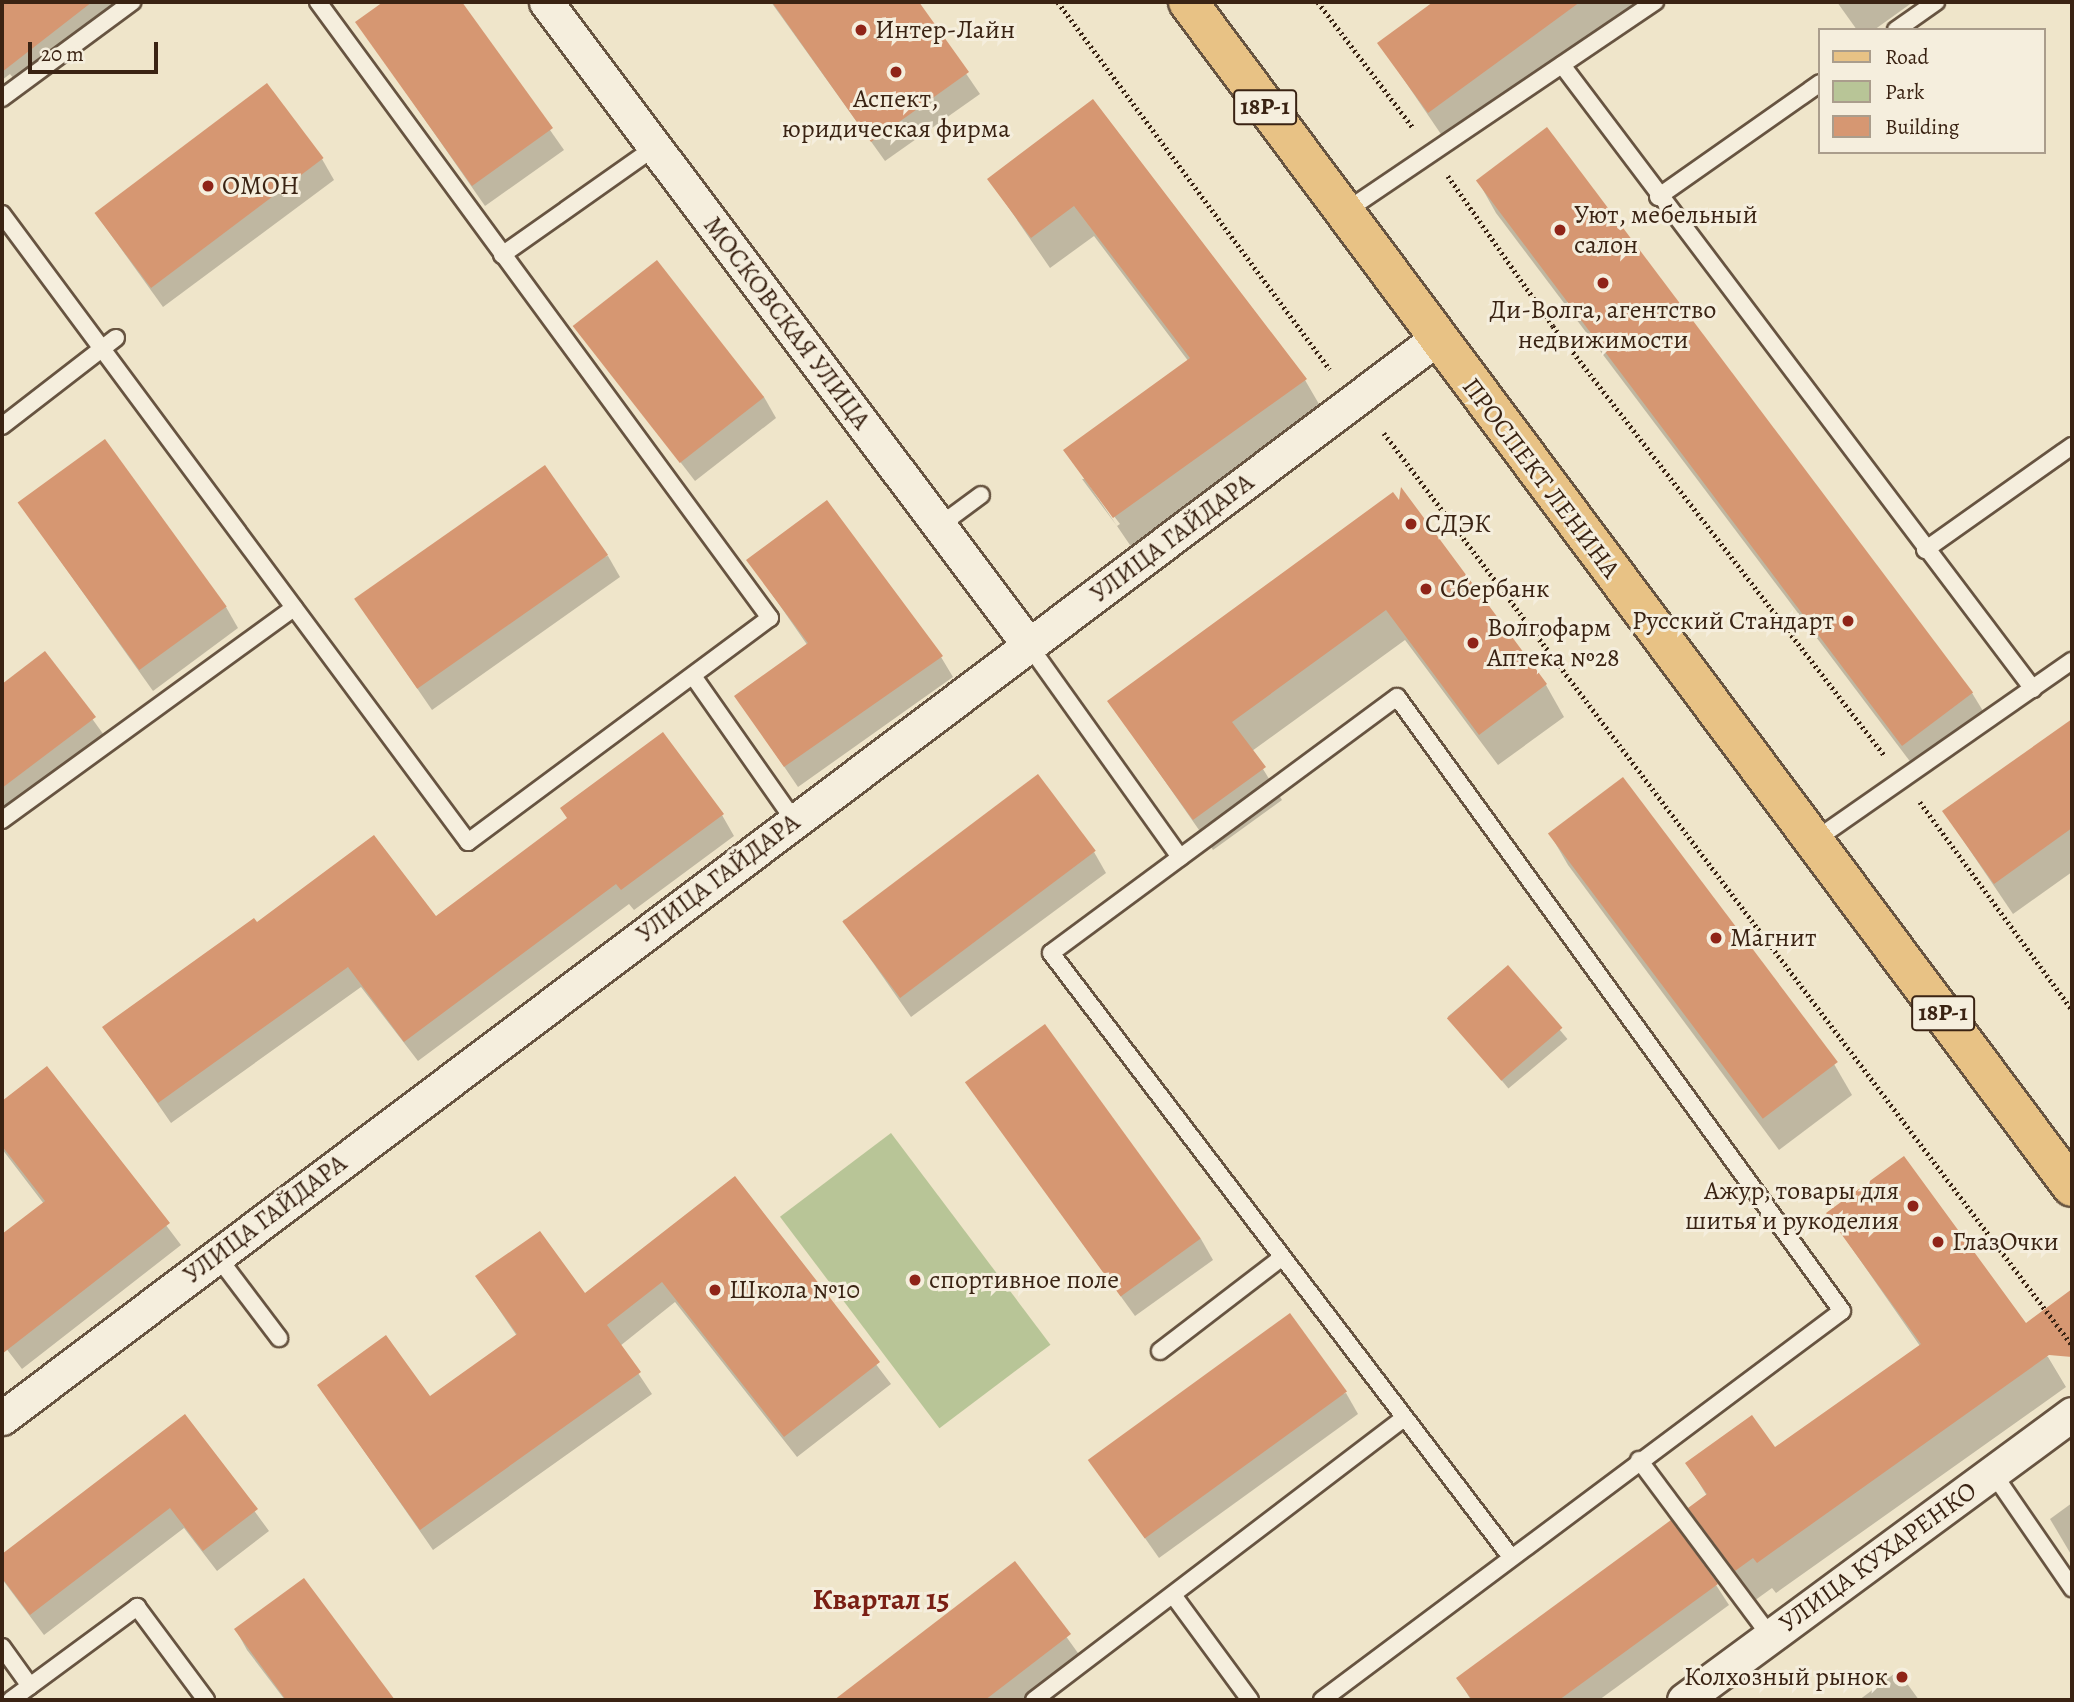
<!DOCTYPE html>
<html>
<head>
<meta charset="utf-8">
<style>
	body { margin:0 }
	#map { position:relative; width:2074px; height:1702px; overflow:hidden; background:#efe5ca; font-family:Alegreya,serif }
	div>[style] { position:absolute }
	.green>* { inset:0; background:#b8c597; transform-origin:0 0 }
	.shadow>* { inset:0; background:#0003; transform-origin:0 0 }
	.building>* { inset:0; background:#d69772; transform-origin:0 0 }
	.path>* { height:4.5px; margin-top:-2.25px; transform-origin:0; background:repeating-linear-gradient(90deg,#3a2313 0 2px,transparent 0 5.5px) }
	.roads { filter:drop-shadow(2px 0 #675441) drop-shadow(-2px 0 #675441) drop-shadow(0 2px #675441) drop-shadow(0 -2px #675441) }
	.lane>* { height:16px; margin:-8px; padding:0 8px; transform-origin:8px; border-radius:8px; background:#f5eedd }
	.street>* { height:33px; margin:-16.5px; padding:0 16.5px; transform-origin:16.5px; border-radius:16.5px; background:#f5eedd }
	.primary>* { height:38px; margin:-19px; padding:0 19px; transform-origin:19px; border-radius:19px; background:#e8c285 }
	.dots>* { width:19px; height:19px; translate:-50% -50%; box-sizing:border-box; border:4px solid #f5eedd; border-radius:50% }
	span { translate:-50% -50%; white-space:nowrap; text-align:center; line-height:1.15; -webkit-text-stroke:6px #f5eedd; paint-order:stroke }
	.shield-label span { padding:2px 5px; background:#f5eedd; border:2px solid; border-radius:5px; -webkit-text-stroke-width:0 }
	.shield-label { font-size:24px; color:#3a2313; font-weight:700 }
	.poi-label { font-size:26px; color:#3a2313 }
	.left { translate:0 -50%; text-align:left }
	.right { translate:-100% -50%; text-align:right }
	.street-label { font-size:26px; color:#3a2313 }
	.quarter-label { font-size:30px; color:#7a1f14; font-weight:700 }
	.frame { position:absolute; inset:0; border:4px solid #3a2313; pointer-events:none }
	.legend { position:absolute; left:1818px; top:28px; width:228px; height:126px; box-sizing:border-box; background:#f5eedd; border:2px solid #aa9d8c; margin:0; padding:9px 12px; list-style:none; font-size:21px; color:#3a2313 }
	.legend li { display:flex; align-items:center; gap:14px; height:35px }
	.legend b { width:35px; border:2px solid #aa9d8c }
	.scale { position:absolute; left:28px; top:42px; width:130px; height:32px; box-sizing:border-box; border:4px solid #3a2313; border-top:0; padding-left:9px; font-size:21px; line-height:24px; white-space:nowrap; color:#3a2313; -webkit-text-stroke:5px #f5eedd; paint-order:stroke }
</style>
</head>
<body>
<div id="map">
	<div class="green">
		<i style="left:891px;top:1133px;width:265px;height:139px;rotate:53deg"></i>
	</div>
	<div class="shadow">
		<i style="clip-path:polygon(2px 2px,110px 2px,117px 13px,21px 88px,10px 74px,2px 80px)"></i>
		<i style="clip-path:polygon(386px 2px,460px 2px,564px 150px,485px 206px,357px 22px)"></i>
		<i style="clip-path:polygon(771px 2px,917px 2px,980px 94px,885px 161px)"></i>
		<i style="clip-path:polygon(1436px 2px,1641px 2px,1447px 143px,1379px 43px)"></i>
		<i style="clip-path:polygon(1837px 2px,1913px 2px,1874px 30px,1857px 30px)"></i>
		<i style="clip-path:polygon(evenodd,1093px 101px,1305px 380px,1323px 411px,1132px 548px,1066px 451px,1189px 362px,1094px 236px,1050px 268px,989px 179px,1093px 101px,1082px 479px,1086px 479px,1120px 524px,1117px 526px,1082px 479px)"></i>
		<i style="clip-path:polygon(322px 159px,334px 180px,163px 307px,96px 214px)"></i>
		<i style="clip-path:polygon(1478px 181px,1972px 693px,1991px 724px,1921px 776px,1496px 213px)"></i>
		<i style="clip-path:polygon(576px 327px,764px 397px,776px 418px,695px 481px)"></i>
		<i style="clip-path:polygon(1402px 491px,1546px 685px,1564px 717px,1498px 765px,1405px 640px,1252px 751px,1282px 800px,1213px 850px,1109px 701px,1401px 505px)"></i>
		<i style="clip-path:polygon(20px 504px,226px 607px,238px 628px,153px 691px)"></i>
		<i style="clip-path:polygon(608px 556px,620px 577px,432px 710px,357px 601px)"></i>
		<i style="clip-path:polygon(749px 561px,941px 657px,953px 677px,798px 787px,736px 696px,808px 646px)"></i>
		<i style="clip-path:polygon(45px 653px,106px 738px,2px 818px,2px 686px)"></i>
		<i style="clip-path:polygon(2072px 721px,2072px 872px,2013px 914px,1944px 812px)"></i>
		<i style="clip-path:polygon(722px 815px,734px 836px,634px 910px,629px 904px,418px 1061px,361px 987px,171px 1123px,105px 1028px,257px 925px,435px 919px)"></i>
		<i style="clip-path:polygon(1550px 834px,1834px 1064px,1852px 1095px,1779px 1150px,1568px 865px)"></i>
		<i style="clip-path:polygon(1094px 852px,1106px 873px,911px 1017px,843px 920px)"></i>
		<i style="left:1507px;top:967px;width:94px;height:77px;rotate:50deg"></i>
		<i style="clip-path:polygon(47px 1068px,181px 1245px,22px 1369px,2px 1343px,2px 1237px,44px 1204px,2px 1149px,2px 1103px)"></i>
		<i style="clip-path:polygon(967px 1083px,1201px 1239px,1213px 1260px,1135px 1316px)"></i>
		<i style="clip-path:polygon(735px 1179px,891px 1384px,797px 1457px,675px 1302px,620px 1346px,652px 1394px,433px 1550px,319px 1386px,429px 1398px,517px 1336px,477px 1277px,584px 1295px)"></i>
		<i style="clip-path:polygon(1828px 1214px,2048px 1357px,2066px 1387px,1776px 1593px,1772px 1588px,1754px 1601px,1690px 1508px,1707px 1496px,1687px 1463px,1775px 1449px,1920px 1346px)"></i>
		<i style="clip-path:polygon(1346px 1393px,1358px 1414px,1159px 1558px,1090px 1460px)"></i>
		<i style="clip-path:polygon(185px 1416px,269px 1531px,217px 1571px,184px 1528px,44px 1635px,2px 1579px,2px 1556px)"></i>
		<i style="clip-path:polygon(2072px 1503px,2072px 1556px,2050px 1519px)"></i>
		<i style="clip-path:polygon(1014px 1564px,1088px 1667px,1044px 1700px,837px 1700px)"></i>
		<i style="clip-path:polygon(304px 1580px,392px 1700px,285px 1700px,247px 1650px,236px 1630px)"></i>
		<i style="clip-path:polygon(1716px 1585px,1729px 1605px,1599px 1700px,1471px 1700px,1458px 1679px)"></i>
		<i style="clip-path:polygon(1898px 1671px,1919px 1700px,1859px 1700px)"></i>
	</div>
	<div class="building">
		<i style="clip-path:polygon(2px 2px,92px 2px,2px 72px)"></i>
		<i style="clip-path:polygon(383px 2px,462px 2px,553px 128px,472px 186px,355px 22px)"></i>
		<i style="clip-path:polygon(772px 2px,919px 2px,969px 72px,871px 142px)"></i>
		<i style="clip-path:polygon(1433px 2px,1580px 2px,1428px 113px,1377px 43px)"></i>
		<i style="left:267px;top:83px;width:94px;height:216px;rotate:53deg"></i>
		<i style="clip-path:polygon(1093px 99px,1307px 379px,1113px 518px,1063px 450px,1190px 358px,1074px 206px,1031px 238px,987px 179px)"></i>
		<i style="left:1547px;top:127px;width:708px;height:89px;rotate:53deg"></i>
		<i style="left:657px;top:260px;width:174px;height:107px;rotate:52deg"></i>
		<i style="left:105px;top:439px;width:207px;height:108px;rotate:54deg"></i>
		<i style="left:545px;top:465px;width:110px;height:233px;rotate:55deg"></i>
		<i style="clip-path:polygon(1401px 487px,1547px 684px,1479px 735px,1386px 610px,1232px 722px,1266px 767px,1193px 820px,1107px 701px,1393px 492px,1399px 500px)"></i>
		<i style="clip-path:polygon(827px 500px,943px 656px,784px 767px,734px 696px,808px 643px,746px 560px)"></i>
		<i style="clip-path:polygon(45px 651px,96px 717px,2px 788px,2px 684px)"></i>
		<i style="clip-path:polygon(2072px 719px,2072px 828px,1994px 884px,1942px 811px)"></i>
		<i style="clip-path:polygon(663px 732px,724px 814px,621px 890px,616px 884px,404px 1042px,348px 967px,158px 1103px,102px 1027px,254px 918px,257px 922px,374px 835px,436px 916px,567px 818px,560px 808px)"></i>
		<i style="left:1038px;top:774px;width:96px;height:245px;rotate:53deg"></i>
		<i style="left:1623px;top:777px;width:357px;height:94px;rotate:53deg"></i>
		<i style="left:1508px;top:965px;width:83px;height:81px;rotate:49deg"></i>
		<i style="left:1045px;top:1024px;width:265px;height:99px;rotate:54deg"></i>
		<i style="clip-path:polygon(47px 1066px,170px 1223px,2px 1354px,2px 1234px,45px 1201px,2px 1146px,2px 1101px)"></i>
		<i style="clip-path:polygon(1904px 1156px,2026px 1323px,2072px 1289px,2072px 1357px,2049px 1355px,1757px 1563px,1753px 1558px,1735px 1571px,1688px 1508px,1707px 1494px,1685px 1463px,1752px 1415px,1775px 1447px,1921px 1344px,1826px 1213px)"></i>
		<i style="clip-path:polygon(735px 1176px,880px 1362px,784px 1437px,662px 1282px,607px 1325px,641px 1372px,420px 1530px,317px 1385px,386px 1335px,430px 1396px,517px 1334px,475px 1276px,540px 1231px,585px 1293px)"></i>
		<i style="left:1290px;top:1313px;width:97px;height:250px;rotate:54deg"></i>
		<i style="clip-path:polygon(185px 1414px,258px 1509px,203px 1551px,170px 1508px,30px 1615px,2px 1578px,2px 1554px)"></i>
		<i style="clip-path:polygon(1671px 1520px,1718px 1584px,1559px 1700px,1472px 1700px,1456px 1678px)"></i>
		<i style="clip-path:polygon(1015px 1561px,1071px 1634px,985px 1700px,834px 1700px)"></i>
		<i style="clip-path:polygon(304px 1578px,395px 1700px,286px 1700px,234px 1629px)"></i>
	</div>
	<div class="path">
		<i style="left:1058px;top:2px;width:457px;rotate:53.5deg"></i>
		<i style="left:1318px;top:2px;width:159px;rotate:52.9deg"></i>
		<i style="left:1448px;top:176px;width:183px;rotate:55deg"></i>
		<i style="left:1553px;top:326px;width:543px;rotate:52.33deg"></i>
		<i style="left:1384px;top:433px;width:1142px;rotate:52.97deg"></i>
		<i style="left:1920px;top:802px;width:258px;rotate:53.8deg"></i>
	</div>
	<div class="roads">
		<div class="lane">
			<i style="left:1896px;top:30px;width:49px;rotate:-35deg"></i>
			<i style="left:1562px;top:65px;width:782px;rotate:52.95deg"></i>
			<i style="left:2px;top:98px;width:162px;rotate:-36.4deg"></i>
			<i style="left:1658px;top:197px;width:198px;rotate:-35.1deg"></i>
			<i style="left:1343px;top:213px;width:377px;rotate:-34.1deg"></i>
			<i style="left:2px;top:214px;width:782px;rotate:53.42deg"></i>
			<i style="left:468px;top:842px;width:376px;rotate:-36.6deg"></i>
			<i style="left:770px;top:618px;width:764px;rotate:-126.27deg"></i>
			<i style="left:502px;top:255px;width:187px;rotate:-35.2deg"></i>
			<i style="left:2px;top:426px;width:144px;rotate:-37.7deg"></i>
			<i style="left:939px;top:526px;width:52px;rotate:-36.4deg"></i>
			<i style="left:1925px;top:550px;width:180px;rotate:-35.3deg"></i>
			<i style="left:1028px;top:644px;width:262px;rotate:54.5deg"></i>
			<i style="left:693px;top:676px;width:176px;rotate:55deg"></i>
			<i style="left:2px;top:820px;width:361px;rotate:-36deg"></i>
			<i style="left:1815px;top:840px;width:313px;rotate:-34.9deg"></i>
			<i style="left:217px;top:1256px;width:103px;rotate:52.9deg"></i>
			<i style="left:1160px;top:1351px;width:153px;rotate:-37.5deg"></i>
			<i style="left:1639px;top:1460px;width:219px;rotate:53.3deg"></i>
			<i style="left:1993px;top:1473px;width:140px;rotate:55.5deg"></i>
			<i style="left:1173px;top:1595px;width:130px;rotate:53.7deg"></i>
			<i style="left:2px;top:1647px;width:48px;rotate:54.3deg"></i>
			<i style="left:11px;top:1700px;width:157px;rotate:-36.4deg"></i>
			<i style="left:137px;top:1607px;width:116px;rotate:53.4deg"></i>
			<i style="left:1034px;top:1700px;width:465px;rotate:-37.3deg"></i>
			<i style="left:1322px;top:1700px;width:649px;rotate:-36.8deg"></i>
			<i style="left:1842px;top:1311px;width:758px;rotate:-125.93deg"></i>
			<i style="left:1397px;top:697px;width:430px;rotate:143.5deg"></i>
			<i style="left:1051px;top:953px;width:759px;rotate:52.71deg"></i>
		</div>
		<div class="street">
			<i style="left:546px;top:2px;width:803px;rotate:53.1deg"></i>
			<i style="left:2px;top:1418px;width:1795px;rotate:-36.96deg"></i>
			<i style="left:1684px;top:1700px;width:482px;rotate:-36.4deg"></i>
		</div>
		<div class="primary">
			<i style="left:1188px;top:2px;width:1478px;rotate:53.28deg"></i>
		</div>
	</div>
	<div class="dots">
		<i style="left:861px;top:30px;background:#8f2418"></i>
		<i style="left:896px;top:72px;background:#8f2418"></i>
		<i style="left:208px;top:186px;background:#8f2418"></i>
		<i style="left:1560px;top:230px;background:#8f2418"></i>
		<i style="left:1603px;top:283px;background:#8f2418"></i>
		<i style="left:1411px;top:524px;background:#8f2418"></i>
		<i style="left:1426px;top:589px;background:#8f2418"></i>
		<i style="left:1848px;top:621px;background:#8f2418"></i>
		<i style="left:1473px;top:643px;background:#8f2418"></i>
		<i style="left:1716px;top:938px;background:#8f2418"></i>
		<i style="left:1913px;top:1206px;background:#8f2418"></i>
		<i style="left:1938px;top:1242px;background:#8f2418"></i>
		<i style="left:915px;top:1280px;background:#8f2418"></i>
		<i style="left:715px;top:1290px;background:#8f2418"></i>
		<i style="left:1902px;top:1677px;background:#8f2418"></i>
	</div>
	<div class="shield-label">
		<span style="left:1265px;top:107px">18Р-1</span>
		<span style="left:1943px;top:1013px">18Р-1</span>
	</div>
	<div class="poi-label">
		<span class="left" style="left:875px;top:30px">Интер-Лайн</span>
		<span style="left:896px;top:114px">Аспект,<br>юридическая фирма</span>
		<span class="left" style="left:222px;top:186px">ОМОН</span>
		<span class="left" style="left:1574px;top:230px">Уют, мебельный<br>салон</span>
		<span style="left:1603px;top:325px">Ди-Волга, агентство<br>недвижимости</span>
		<span class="left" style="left:1425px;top:524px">СДЭК</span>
		<span class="left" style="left:1440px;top:589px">Сбербанк</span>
		<span class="right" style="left:1834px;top:621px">Русский Стандарт</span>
		<span class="left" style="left:1487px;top:643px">Волгофарм<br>Аптека №28</span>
		<span class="left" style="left:1730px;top:938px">Магнит</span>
		<span class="right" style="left:1899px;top:1206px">Ажур, товары для<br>шитья и рукоделия</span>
		<span class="left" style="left:1952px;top:1242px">ГлазОчки</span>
		<span class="left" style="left:929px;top:1280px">спортивное поле</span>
		<span class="left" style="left:729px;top:1290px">Школа №10</span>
		<span class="right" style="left:1888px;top:1677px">Колхозный рынок</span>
	</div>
	<div class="street-label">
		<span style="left:787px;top:323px;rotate:53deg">МОСКОВСКАЯ УЛИЦА</span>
		<span style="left:1541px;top:478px;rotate:53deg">ПРОСПЕКТ ЛЕНИНА</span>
		<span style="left:1172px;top:538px;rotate:-37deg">УЛИЦА ГАЙДАРА</span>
		<span style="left:718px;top:878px;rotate:-37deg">УЛИЦА ГАЙДАРА</span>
		<span style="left:265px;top:1219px;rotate:-37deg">УЛИЦА ГАЙДАРА</span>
		<span style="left:1878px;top:1557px;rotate:-36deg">УЛИЦА КУХАРЕНКО</span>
	</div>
	<div class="quarter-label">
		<span style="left:881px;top:1599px">Квартал 15</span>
	</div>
	<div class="frame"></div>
	<ul class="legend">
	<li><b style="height:9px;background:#e8c285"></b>Road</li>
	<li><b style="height:19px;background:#b8c597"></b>Park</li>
	<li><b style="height:19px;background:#d69772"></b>Building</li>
	</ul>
	<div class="scale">20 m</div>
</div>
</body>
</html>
